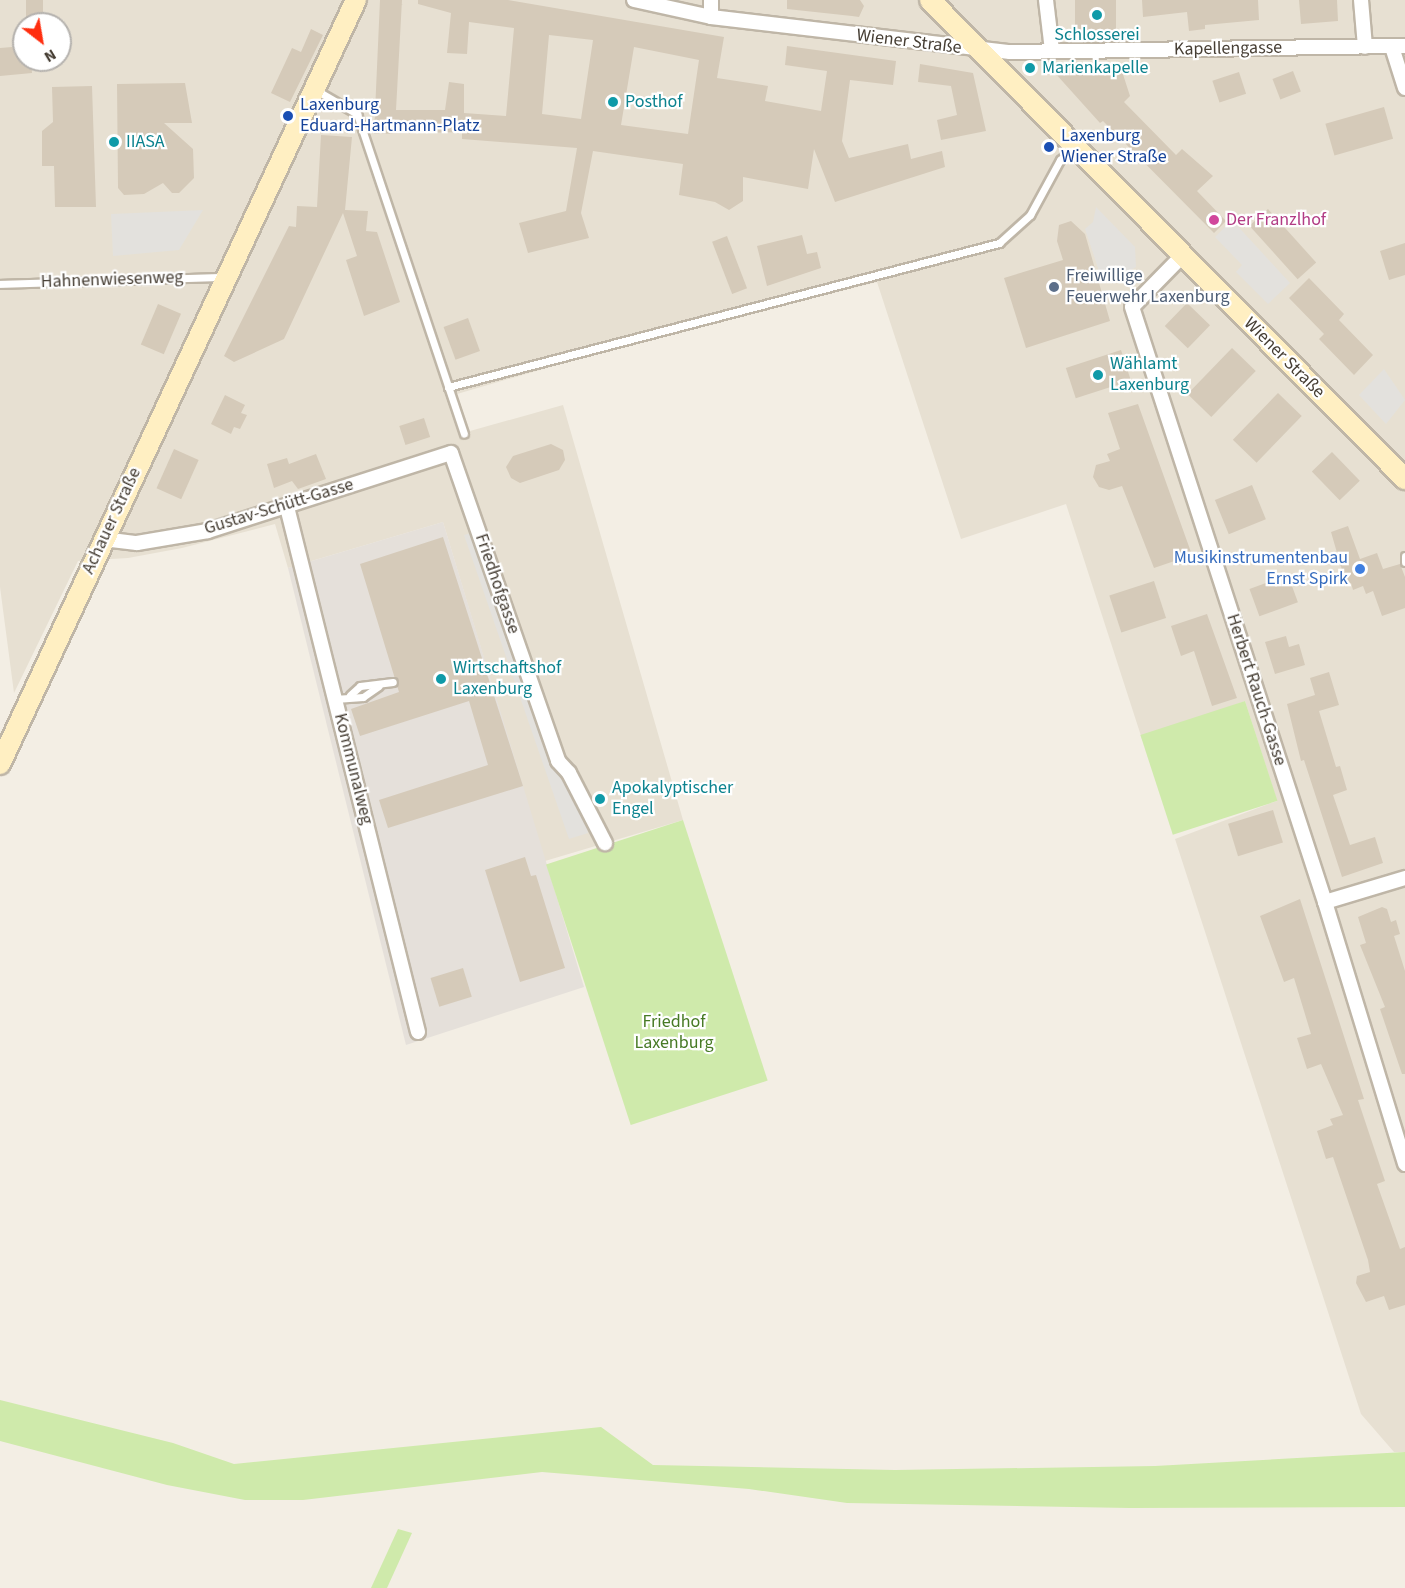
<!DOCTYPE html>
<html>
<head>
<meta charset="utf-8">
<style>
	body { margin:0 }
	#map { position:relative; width:1405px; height:1588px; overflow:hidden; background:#f3eee4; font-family:"Source Sans 3",sans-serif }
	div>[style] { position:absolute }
	.residential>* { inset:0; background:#e7e0d2 }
	.industrial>* { inset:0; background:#e5e0da }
	.green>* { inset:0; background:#cfeaab; transform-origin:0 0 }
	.parking>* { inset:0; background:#e3e1dd }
	.building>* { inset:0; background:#d5cab9; transform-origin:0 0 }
	.roads { filter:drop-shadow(2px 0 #bfb6a7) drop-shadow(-2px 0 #bfb6a7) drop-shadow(0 2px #bfb6a7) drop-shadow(0 -2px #bfb6a7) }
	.lane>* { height:7px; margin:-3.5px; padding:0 3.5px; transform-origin:3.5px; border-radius:3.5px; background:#fff }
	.street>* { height:14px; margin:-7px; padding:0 7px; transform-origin:7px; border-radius:7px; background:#fff }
	.secondary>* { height:20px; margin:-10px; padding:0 10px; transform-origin:10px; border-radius:10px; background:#ffefc2 }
	.dots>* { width:16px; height:16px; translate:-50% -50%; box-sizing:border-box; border:3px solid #fff; border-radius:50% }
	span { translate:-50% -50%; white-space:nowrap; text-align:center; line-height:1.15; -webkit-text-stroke:4.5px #fff; paint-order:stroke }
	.culture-label { font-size:18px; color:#0d838f }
	.left { translate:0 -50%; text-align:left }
	.street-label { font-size:18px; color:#463e34 }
	.transit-label { font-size:18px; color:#164399 }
	.hotel-label { font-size:18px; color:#b23c85 }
	.service-label { font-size:18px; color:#4e5e75 }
	.shop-label { font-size:18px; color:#366cbe }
	.right { translate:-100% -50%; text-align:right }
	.park-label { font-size:18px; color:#477a25 }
	.north { position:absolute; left:12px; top:12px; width:60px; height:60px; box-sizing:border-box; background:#fff; border:2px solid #b5b2ae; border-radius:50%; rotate:149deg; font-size:16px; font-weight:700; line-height:24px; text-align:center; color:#463e34 }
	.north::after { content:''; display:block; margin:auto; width:21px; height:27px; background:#ff2e0f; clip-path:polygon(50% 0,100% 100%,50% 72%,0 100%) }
</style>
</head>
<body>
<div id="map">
	<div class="residential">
		<i style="clip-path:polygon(evenodd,0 0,1405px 0,1405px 1452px,1394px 1452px,1361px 1414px,1175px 839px,1277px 801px,1245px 701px,1142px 739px,1066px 504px,961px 539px,877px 282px,643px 340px,457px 394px,470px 431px,563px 405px,683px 820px,545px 861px,443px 522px,288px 568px,275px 524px,182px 548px,128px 558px,78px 561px,14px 693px,0 587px,0 0,24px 24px,60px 24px,60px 60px,24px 60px,24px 24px)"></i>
	</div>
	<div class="industrial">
		<i style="clip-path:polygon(443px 522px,584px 987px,406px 1045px,288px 568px)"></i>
	</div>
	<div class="green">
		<i style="left:1245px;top:701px;width:105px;height:110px;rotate:72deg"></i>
		<i style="left:683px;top:820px;width:274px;height:144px;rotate:72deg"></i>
		<i style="clip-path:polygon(0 1400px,173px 1443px,234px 1464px,601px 1427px,653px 1465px,895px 1470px,1155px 1466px,1405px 1452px,1405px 1507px,1130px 1508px,847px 1503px,749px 1489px,542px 1472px,303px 1500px,245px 1500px,167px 1485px,0 1441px)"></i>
		<i style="clip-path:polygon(398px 1529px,412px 1533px,387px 1588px,371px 1588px)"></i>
	</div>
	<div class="parking">
		<i style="clip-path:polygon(1096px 207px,1135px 247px,1136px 267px,1111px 282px,1100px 274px,1085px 229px,1093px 222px)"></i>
		<i style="clip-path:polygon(203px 210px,179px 250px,113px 256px,111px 214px)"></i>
		<i style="clip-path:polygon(1232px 220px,1290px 283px,1268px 304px,1236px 272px,1242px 265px,1215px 237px)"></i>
		<i style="clip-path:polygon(1384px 369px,1405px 400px,1386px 424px,1359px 395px)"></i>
		<i style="clip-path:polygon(474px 532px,548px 746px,584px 816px,588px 833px,569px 839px,464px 535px)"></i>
	</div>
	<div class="building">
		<i style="left:26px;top:0;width:17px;height:24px"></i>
		<i style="clip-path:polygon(evenodd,380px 0,402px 0,396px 110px,445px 110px,449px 82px,464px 84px,464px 113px,506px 116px,514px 28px,469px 22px,467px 54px,447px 53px,451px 13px,418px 4px,418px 0,508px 0,724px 37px,717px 78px,768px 86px,765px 101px,821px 111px,827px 71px,785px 65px,787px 46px,896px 61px,893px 85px,850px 80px,842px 141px,849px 158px,908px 144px,911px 159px,942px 151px,945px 167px,835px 202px,814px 149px,808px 189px,743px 177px,743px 201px,729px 210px,715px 202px,679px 195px,683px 164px,593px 151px,581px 213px,589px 238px,528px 253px,519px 223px,566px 211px,577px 148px,462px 139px,462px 132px,374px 134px,380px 0,549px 35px,593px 40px,581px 119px,542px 114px,549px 35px,380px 0,634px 47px,699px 60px,688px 134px,621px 125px,634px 47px)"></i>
		<i style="clip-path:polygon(787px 0,860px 0,864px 6px,859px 17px,852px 16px,787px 9px)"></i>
		<i style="left:1075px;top:0;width:41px;height:33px"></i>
		<i style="clip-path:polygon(1142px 0,1258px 0,1259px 20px,1205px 25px,1205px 29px,1189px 31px,1187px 12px,1143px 17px)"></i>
		<i style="clip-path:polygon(1299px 0,1337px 0,1338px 21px,1301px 24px)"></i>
		<i style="clip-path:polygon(311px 29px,323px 35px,290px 102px,271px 93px,292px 48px,301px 52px)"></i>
		<i style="clip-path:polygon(24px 46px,24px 60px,31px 60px,32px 73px,0 76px,0 48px)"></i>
		<i style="clip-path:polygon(1046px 63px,1120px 65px,1130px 96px,1124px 102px,1176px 155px,1182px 149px,1213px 176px,1197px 191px,1226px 221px,1214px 233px,1103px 121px,1100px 123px)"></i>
		<i style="clip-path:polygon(920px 64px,973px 73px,986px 131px,941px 140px,937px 120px,957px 115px,951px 86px,918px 82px)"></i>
		<i style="left:1293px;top:71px;width:22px;height:22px;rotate:69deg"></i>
		<i style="left:1239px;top:72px;width:23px;height:28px;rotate:72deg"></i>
		<i style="clip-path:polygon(185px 83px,192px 123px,164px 123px,193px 149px,194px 178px,179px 193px,172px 193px,163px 183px,144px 194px,124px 195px,118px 188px,117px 84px)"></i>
		<i style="clip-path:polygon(92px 86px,96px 207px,55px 207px,54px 166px,42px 166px,42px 131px,53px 122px,52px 87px)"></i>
		<i style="left:1384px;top:107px;width:33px;height:61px;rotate:74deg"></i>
		<i style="clip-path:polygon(321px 135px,352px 137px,345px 210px,368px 211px,366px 231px,377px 232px,400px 302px,364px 316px,346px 260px,357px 256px,343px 213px,284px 339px,234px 362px,224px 356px,289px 226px,296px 227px,297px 206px,317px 207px)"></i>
		<i style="left:1268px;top:209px;width:72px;height:25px;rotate:48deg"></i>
		<i style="clip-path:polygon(1071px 221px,1085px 234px,1110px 321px,1026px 348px,1004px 278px,1063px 260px,1057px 241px,1059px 225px)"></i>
		<i style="clip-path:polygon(802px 235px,807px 254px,817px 252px,821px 268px,767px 286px,757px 246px)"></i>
		<i style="left:727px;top:236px;width:56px;height:16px;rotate:69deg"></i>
		<i style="clip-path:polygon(1405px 243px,1405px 275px,1389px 280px,1380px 251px)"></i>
		<i style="clip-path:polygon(1309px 278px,1344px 314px,1339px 320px,1373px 355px,1354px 375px,1319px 339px,1324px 334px,1289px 298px)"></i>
		<i style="left:1187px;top:303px;width:32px;height:32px;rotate:44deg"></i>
		<i style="left:158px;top:304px;width:25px;height:44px;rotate:23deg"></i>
		<i style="left:468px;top:318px;width:35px;height:26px;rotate:70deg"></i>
		<i style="left:1232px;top:348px;width:33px;height:64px;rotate:44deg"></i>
		<i style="left:1121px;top:350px;width:32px;height:58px;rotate:72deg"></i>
		<i style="left:1278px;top:393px;width:33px;height:65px;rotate:44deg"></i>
		<i style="clip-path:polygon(225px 395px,245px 405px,241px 413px,247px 415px,240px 429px,234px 427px,231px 434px,211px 424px)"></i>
		<i style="clip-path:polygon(1138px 404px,1192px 555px,1154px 568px,1122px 486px,1109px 490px,1099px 487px,1093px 477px,1096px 465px,1110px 461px,1107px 454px,1120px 449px,1108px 413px)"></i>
		<i style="left:424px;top:418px;width:20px;height:26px;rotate:72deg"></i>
		<i style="clip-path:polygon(551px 444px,563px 450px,565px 460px,559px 470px,520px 483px,511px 478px,506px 467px,513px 456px)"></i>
		<i style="left:174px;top:449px;width:27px;height:43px;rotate:24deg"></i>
		<i style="left:1332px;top:452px;width:40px;height:28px;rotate:46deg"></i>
		<i style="clip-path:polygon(316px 454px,326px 479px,298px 489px,292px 481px,274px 488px,267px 464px,287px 458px,289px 464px)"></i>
		<i style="left:1252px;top:485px;width:37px;height:40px;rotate:68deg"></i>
		<i style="clip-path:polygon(1348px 526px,1360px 559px,1377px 553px,1383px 569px,1400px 564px,1405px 577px,1405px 608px,1382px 616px,1373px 591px,1366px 594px,1363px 586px,1353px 590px,1351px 583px,1346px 584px,1331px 532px)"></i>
		<i style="clip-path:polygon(443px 537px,523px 786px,388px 828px,379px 800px,488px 765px,469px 701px,360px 736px,351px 709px,399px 692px,360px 564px)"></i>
		<i style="left:1288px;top:575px;width:29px;height:41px;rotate:70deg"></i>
		<i style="left:1154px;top:581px;width:39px;height:47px;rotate:72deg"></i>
		<i style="clip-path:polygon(1207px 614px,1237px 698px,1212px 706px,1194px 651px,1181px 656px,1171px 626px)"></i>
		<i style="clip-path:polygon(1286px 636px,1289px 647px,1299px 644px,1305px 665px,1275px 674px,1265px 642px)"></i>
		<i style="clip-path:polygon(1329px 672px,1339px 705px,1319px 711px,1336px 767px,1340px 766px,1347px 790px,1333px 795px,1350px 845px,1375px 837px,1383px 863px,1342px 877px,1304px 760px,1301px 761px,1287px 704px,1315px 695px,1310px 678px)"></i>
		<i style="left:1273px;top:810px;width:34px;height:47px;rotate:73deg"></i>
		<i style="clip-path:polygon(525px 857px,531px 876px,536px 875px,565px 968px,520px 982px,485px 870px)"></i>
		<i style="clip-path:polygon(1300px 899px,1364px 1099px,1358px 1100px,1385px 1181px,1377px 1184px,1400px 1249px,1405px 1247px,1405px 1305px,1389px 1310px,1384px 1296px,1366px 1302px,1356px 1283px,1357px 1276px,1370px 1272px,1368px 1260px,1333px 1157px,1326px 1159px,1317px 1131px,1333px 1125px,1330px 1119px,1343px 1115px,1321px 1064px,1307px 1069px,1297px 1038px,1311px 1034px,1294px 978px,1284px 982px,1260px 916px)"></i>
		<i style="clip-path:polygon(1382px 907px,1387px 909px,1391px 922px,1396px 920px,1400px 934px,1394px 936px,1405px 971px,1405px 1074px,1402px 1074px,1380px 1009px,1385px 1007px,1360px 945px,1366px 943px,1358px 917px)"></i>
		<i style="left:463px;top:968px;width:30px;height:34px;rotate:73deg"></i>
	</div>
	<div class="roads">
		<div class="lane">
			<i style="left:316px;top:90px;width:48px;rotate:30.3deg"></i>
			<i style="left:357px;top:114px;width:337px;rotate:71.5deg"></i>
			<i style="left:0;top:284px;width:224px;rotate:-1.8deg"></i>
			<i style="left:448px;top:387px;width:570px;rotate:-14.65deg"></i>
			<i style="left:999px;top:243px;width:42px;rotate:-42.1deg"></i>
			<i style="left:1030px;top:215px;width:63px;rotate:-61.4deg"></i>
			<i style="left:1060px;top:160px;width:18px;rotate:-43deg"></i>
			<i style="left:1405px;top:556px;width:6px;rotate:90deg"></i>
			<i style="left:350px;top:695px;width:13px;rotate:-42deg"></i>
			<i style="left:360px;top:686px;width:33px;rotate:-7deg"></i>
			<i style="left:335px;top:699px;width:28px;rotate:-4deg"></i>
			<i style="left:363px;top:697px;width:19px;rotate:-35deg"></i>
		</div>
		<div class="street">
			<i style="left:634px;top:0;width:79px;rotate:12.4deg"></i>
			<i style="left:711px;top:17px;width:301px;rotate:6.7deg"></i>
			<i style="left:1010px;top:52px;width:395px;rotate:-0.9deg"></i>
			<i style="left:1046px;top:0;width:50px;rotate:83.2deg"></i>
			<i style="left:1361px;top:0;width:47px;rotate:85.1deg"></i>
			<i style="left:711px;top:17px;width:17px;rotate:-90deg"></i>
			<i style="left:1392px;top:47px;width:43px;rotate:72.4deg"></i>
			<i style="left:1182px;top:256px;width:71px;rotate:134.4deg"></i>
			<i style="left:1132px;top:307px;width:626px;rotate:72.03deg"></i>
			<i style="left:1325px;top:902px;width:274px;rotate:73deg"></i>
			<i style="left:287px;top:507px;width:541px;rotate:75.99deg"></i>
			<i style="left:103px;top:539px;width:34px;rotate:7deg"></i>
			<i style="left:137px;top:543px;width:72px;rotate:-9.6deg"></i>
			<i style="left:208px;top:531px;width:255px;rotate:-17.8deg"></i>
			<i style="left:451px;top:453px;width:326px;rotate:70.8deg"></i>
			<i style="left:558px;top:761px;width:16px;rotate:47deg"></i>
			<i style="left:569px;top:773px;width:79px;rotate:62.8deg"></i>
			<i style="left:1325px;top:902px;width:84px;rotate:-16.7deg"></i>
		</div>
		<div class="secondary">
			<i style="left:930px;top:0;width:675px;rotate:45.24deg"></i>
			<i style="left:0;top:764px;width:843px;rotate:-65.02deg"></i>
		</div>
	</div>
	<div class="dots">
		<i style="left:1097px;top:15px;background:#0f9aa8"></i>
		<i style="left:1030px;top:68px;background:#0f9aa8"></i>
		<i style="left:613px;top:102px;background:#0f9aa8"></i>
		<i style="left:288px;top:116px;background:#1a4fb4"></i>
		<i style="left:114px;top:142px;background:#0f9aa8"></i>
		<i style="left:1049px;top:147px;background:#1a4fb4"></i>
		<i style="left:1214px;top:220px;background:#d1479c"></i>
		<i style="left:1054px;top:287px;background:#5c6f8a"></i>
		<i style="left:1098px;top:375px;background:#0f9aa8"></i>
		<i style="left:1360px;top:569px;background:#3f7fe0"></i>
		<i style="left:441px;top:679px;background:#0f9aa8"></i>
		<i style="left:600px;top:799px;background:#0f9aa8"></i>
	</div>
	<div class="culture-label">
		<span style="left:1097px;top:35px">Schlosserei</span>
		<span class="left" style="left:1042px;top:68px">Marienkapelle</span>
		<span class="left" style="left:625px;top:102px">Posthof</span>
		<span class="left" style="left:126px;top:142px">IIASA</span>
		<span class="left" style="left:1110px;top:375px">Wählamt<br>Laxenburg</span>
		<span class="left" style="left:453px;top:679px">Wirtschaftshof<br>Laxenburg</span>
		<span class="left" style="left:612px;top:799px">Apokalyptischer<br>Engel</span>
	</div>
	<div class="street-label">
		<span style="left:909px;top:42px;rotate:7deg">Wiener Straße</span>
		<span style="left:1228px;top:49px;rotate:-1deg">Kapellengasse</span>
		<span style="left:112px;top:280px;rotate:-2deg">Hahnenwiesenweg</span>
		<span style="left:1284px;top:358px;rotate:45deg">Wiener Straße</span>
		<span style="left:279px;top:507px;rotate:-17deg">Gustav-Schütt-Gasse</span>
		<span style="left:112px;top:521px;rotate:-65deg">Achauer Straße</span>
		<span style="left:497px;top:584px;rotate:71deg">Friedhofgasse</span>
		<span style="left:1256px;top:690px;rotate:72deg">Herbert Rauch-Gasse</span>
		<span style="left:353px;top:769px;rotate:76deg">Kommunalweg</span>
	</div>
	<div class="transit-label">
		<span class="left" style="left:300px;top:116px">Laxenburg<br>Eduard-Hartmann-Platz</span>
		<span class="left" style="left:1061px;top:147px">Laxenburg<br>Wiener Straße</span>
	</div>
	<div class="hotel-label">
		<span class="left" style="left:1226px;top:220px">Der Franzlhof</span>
	</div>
	<div class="service-label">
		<span class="left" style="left:1066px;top:287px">Freiwillige<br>Feuerwehr Laxenburg</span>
	</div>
	<div class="shop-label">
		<span class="right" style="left:1348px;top:569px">Musikinstrumentenbau<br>Ernst Spirk</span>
	</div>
	<div class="park-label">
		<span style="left:674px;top:1033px">Friedhof<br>Laxenburg</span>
	</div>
	<div class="north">N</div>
</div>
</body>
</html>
